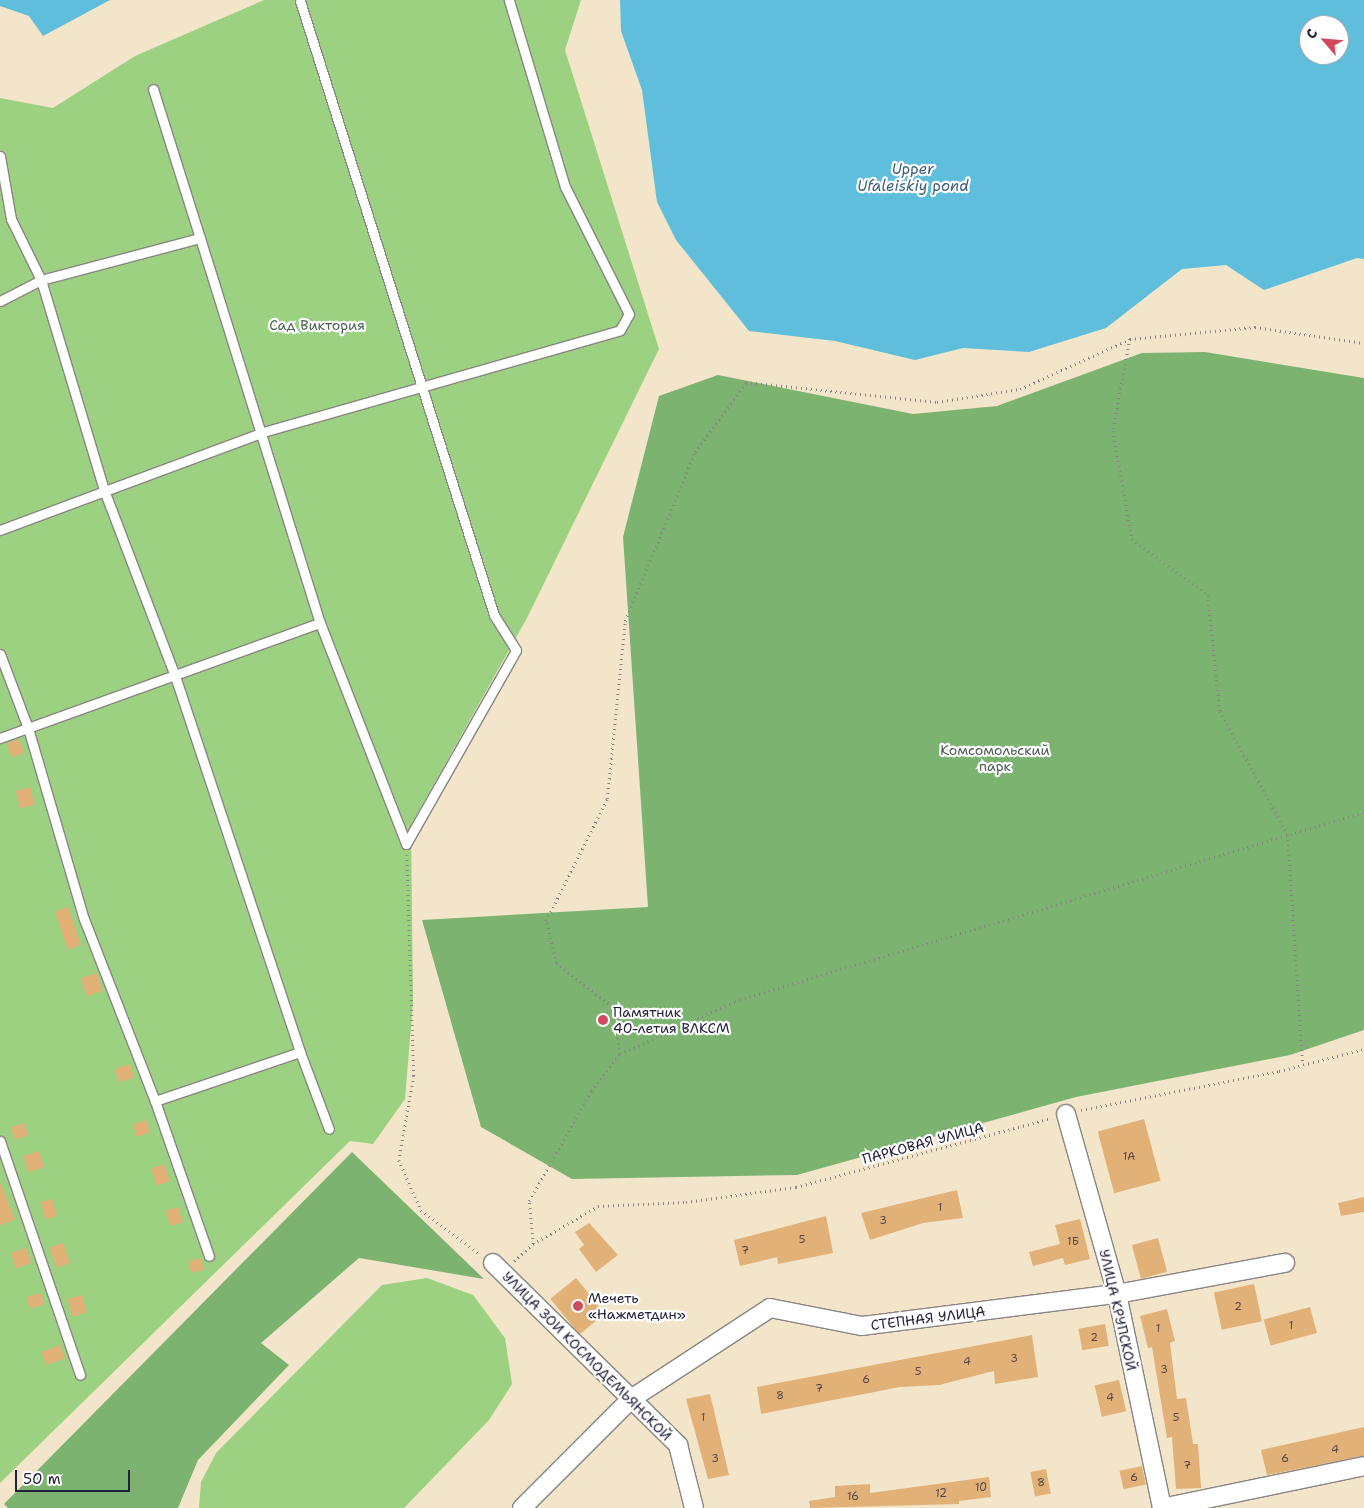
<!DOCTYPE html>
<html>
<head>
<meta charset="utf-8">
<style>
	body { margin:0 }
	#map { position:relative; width:1364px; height:1508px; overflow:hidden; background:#f2e5ca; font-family:"Shantell Sans",sans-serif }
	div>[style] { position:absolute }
	.green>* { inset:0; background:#9cd182 }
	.forest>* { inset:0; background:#7db370 }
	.water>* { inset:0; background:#5ebedc }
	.building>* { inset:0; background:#e2b178; transform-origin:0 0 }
	.path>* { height:2.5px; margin-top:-1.25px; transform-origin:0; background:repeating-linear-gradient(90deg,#8a8482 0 1px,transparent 0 5px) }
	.roads { filter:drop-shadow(1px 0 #8a8482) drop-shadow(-1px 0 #8a8482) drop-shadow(0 1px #8a8482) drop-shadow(0 -1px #8a8482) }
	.service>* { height:9px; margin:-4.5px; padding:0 4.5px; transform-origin:4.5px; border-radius:4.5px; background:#fff }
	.minor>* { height:18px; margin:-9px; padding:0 9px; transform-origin:9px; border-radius:9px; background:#fff }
	.dots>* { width:14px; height:14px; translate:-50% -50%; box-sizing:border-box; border:2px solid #fff; border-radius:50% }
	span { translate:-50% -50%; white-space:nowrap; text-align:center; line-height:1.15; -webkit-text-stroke:4.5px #fff; paint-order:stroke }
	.number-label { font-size:11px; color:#52464a }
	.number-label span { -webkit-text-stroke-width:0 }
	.park-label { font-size:14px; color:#4d5f54 }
	.poi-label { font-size:14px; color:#22223b }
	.left { translate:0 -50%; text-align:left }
	.street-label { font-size:14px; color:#22223b }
	.water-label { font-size:15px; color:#3a607b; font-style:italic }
	.north { position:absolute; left:1299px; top:15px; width:50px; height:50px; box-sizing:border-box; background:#fff; border:1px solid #a7a7b1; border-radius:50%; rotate:297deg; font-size:14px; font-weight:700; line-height:20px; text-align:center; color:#22223b }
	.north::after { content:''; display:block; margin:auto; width:18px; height:22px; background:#d1495b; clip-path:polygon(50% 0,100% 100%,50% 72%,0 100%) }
	.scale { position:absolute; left:15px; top:1470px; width:115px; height:22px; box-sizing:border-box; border:2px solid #22223b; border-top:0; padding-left:6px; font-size:15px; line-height:18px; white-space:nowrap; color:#22223b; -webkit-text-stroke:4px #fff; paint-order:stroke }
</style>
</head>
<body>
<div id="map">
	<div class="green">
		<i style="clip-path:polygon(264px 0,581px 0,565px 50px,659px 349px,527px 618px,411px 825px,413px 1002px,405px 1099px,373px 1144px,350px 1141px,0 1483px,0 98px,53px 108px,135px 56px)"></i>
		<i style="clip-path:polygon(427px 1278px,473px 1295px,505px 1338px,512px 1384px,489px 1420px,404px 1508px,199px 1508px,201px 1482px,216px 1453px,382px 1285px)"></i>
	</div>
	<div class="forest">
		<i style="clip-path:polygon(1205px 352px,1364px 378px,1364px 1030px,1290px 1055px,1076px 1097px,797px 1175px,572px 1179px,481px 1127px,422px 920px,648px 907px,623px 537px,659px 396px,718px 375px,913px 414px,997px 406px,1142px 353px)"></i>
		<i style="clip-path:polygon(352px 1152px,484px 1279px,359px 1258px,261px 1343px,289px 1365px,198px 1460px,178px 1508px,8px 1508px,4px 1504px)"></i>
	</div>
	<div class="water">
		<i style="clip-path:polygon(0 0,110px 0,43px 36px,29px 16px,0 6px)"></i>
		<i style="clip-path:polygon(evenodd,620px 0,1364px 0,1364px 259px,1357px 258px,1264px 290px,1226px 265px,1182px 269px,1106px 328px,1029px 352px,963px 348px,915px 360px,835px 341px,749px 331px,676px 240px,657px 202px,642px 90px,621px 31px,620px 0,1309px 25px,1339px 25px,1339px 55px,1309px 55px,1309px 25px)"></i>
	</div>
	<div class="building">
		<i style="left:19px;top:739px;width:15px;height:13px;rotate:70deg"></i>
		<i style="left:30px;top:787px;width:18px;height:15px;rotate:74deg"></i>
		<i style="left:68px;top:907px;width:40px;height:14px;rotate:71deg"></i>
		<i style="left:97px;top:973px;width:19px;height:17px;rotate:72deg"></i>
		<i style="left:130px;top:1064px;width:14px;height:16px;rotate:73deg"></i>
		<i style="left:1144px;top:1119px;width:64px;height:48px;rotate:75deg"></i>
		<i style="left:146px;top:1120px;width:13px;height:14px;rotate:72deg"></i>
		<i style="left:24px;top:1123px;width:13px;height:14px;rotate:72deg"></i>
		<i style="left:39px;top:1151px;width:17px;height:16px;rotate:73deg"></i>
		<i style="left:164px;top:1164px;width:18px;height:14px;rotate:71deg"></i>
		<i style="clip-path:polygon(0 1182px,15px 1220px,0 1225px)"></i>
		<i style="clip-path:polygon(957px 1190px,963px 1218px,923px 1223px,870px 1240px,861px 1213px)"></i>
		<i style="clip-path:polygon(1364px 1197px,1364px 1212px,1341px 1216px,1338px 1203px)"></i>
		<i style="left:52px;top:1199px;width:18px;height:12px;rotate:74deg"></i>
		<i style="left:178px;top:1207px;width:16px;height:13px;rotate:72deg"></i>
		<i style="clip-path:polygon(826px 1216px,833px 1253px,778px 1264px,777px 1257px,740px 1266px,734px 1240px)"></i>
		<i style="clip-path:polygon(1080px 1219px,1090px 1259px,1065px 1265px,1063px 1258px,1033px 1266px,1029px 1252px,1060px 1244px,1055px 1225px)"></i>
		<i style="clip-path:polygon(589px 1223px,618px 1255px,596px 1272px,579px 1249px,584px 1245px,575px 1232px)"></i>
		<i style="left:1158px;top:1238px;width:35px;height:27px;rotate:75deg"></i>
		<i style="left:63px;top:1243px;width:21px;height:14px;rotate:71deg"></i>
		<i style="left:26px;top:1248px;width:16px;height:16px;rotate:72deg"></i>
		<i style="left:201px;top:1258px;width:12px;height:13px;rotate:76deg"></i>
		<i style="left:576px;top:1278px;width:46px;height:33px;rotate:51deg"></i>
		<i style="left:1254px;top:1284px;width:38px;height:41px;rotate:78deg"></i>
		<i style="left:41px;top:1293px;width:12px;height:15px;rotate:76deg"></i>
		<i style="left:82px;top:1295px;width:18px;height:15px;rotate:74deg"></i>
		<i style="left:1310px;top:1307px;width:27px;height:48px;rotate:75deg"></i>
		<i style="clip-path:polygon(1167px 1309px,1175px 1341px,1170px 1343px,1177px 1399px,1186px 1398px,1193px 1444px,1198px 1444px,1201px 1488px,1176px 1489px,1172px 1437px,1167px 1438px,1152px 1347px,1148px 1348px,1140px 1316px)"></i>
		<i style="left:1105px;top:1324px;width:22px;height:27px;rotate:80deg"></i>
		<i style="clip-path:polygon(1032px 1335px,1038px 1377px,995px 1384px,994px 1371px,939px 1385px,900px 1387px,761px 1414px,757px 1387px)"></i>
		<i style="left:60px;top:1345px;width:14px;height:20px;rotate:69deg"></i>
		<i style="left:1119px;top:1380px;width:32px;height:25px;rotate:77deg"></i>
		<i style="clip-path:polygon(710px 1394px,729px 1475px,708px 1479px,686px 1399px)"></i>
		<i style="clip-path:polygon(1364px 1427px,1364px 1456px,1267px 1475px,1261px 1450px)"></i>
		<i style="left:1142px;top:1466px;width:19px;height:23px;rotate:78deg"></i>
		<i style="left:1046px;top:1469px;width:25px;height:16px;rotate:79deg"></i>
		<i style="clip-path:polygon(989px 1477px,991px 1497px,959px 1501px,959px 1504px,810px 1508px,809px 1501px,835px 1497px,835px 1486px,870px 1484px,870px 1493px)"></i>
	</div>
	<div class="path">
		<i style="left:1130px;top:339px;width:94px;rotate:100.5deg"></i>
		<i style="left:1113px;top:431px;width:110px;rotate:80deg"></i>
		<i style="left:1132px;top:539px;width:94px;rotate:36.4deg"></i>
		<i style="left:1208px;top:595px;width:117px;rotate:84.1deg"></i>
		<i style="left:1220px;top:711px;width:141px;rotate:61.3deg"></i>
		<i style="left:1288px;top:835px;width:229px;rotate:86.3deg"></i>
		<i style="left:407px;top:855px;width:221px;rotate:88.2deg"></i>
		<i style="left:414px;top:1076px;width:85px;rotate:100.1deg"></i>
		<i style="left:399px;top:1160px;width:55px;rotate:66.3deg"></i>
		<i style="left:421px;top:1210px;width:74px;rotate:36.7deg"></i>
		<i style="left:620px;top:1054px;width:127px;rotate:-24.7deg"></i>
		<i style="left:735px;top:1001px;width:657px;rotate:-16.72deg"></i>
		<i style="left:1081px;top:1110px;width:202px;rotate:-11.1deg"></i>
		<i style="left:1279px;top:1071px;width:88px;rotate:-14.5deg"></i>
		<i style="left:533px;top:1244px;width:43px;rotate:-95.3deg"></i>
		<i style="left:529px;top:1201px;width:126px;rotate:-60.6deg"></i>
		<i style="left:591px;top:1091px;width:47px;rotate:-51.9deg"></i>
		<i style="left:620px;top:1054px;width:48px;rotate:-99.7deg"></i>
		<i style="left:612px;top:1007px;width:71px;rotate:-141.8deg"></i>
		<i style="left:556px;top:963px;width:43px;rotate:-103.4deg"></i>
		<i style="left:546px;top:921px;width:136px;rotate:-63.4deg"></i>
		<i style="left:607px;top:799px;width:179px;rotate:-84.2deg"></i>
		<i style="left:625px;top:621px;width:183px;rotate:-67.5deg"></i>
		<i style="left:695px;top:452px;width:87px;rotate:-53.9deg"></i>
		<i style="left:746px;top:382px;width:192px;rotate:6deg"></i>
		<i style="left:937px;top:402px;width:84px;rotate:-8.9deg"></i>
		<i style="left:1020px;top:389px;width:121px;rotate:-24.4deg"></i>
		<i style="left:1130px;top:339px;width:126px;rotate:-5.5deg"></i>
		<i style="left:1255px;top:327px;width:110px;rotate:8.4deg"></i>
		<i style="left:514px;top:1261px;width:25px;rotate:-42deg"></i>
		<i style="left:533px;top:1244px;width:75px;rotate:-30.3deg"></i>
		<i style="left:598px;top:1206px;width:88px;rotate:-2.6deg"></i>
		<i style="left:686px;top:1202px;width:111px;rotate:-7.8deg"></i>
		<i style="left:796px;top:1187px;width:265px;rotate:-15.1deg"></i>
	</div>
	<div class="roads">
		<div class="service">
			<i style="left:0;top:156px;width:64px;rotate:80.1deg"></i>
			<i style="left:11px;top:219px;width:68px;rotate:63.8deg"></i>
			<i style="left:41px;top:280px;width:219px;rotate:73.3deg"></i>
			<i style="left:104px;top:490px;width:196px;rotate:69.1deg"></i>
			<i style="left:174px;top:673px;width:399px;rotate:71.6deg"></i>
			<i style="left:200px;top:238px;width:403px;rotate:72.7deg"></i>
			<i style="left:0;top:301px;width:46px;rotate:-27.1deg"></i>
			<i style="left:41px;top:280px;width:164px;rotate:-14.8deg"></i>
			<i style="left:200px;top:238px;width:156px;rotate:-107.5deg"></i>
			<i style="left:0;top:530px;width:281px;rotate:-20.4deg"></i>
			<i style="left:263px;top:432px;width:371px;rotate:-15.9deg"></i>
			<i style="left:620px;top:330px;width:18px;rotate:-61deg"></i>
			<i style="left:629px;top:314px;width:142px;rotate:-116.7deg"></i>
			<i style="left:565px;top:187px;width:195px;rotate:-106.7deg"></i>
			<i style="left:0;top:654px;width:79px;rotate:69.3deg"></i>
			<i style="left:28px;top:728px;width:199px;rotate:73.7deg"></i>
			<i style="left:84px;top:919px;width:195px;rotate:68.7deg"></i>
			<i style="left:155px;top:1101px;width:164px;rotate:70.8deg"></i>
			<i style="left:0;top:738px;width:340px;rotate:-19.8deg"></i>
			<i style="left:320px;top:623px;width:237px;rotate:68.7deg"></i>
			<i style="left:406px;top:844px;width:223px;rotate:-60.4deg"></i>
			<i style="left:516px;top:650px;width:41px;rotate:-122.2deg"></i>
			<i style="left:494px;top:615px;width:644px;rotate:-107.53deg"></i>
			<i style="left:155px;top:1101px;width:153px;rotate:-18.7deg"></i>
			<i style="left:300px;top:1052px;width:82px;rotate:69.4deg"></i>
			<i style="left:0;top:1141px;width:247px;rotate:71.1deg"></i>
		</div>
		<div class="minor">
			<i style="left:1066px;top:1114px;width:187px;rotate:74.2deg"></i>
			<i style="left:1117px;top:1294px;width:219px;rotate:78.1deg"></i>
			<i style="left:493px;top:1263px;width:260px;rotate:44.5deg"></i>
			<i style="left:678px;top:1445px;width:65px;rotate:75.7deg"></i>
			<i style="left:522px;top:1508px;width:154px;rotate:-45deg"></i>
			<i style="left:631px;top:1399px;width:166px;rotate:-33.2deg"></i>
			<i style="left:770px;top:1308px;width:94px;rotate:11.1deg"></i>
			<i style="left:862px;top:1326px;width:257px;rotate:-7.2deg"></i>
			<i style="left:1117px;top:1294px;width:171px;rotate:-10.5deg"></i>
			<i style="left:1162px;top:1508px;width:206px;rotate:-11.7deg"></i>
		</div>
	</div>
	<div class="dots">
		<i style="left:603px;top:1020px;background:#d1495b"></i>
		<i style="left:578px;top:1306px;background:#d1495b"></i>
	</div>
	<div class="number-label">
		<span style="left:1129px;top:1157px">1А</span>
		<span style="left:940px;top:1208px">1</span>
		<span style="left:883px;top:1221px">3</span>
		<span style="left:802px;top:1240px">5</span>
		<span style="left:1073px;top:1242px">1Б</span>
		<span style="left:745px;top:1251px">7</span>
		<span style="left:1238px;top:1307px">2</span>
		<span style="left:1291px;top:1326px">1</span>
		<span style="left:1158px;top:1329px">1</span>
		<span style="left:1094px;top:1338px">2</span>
		<span style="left:1014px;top:1359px">3</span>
		<span style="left:967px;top:1362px">4</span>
		<span style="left:1164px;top:1370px">3</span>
		<span style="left:918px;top:1372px">5</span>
		<span style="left:866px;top:1380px">6</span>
		<span style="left:819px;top:1389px">7</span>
		<span style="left:780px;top:1396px">8</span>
		<span style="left:1110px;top:1398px">4</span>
		<span style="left:703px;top:1418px">1</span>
		<span style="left:1176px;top:1418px">5</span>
		<span style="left:1335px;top:1450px">4</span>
		<span style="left:715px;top:1459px">3</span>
		<span style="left:1285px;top:1459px">6</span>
		<span style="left:1187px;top:1466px">7</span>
		<span style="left:1134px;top:1478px">6</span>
		<span style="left:1041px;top:1483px">8</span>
		<span style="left:981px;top:1488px">10</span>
		<span style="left:941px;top:1494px">12</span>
		<span style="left:853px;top:1497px">16</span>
	</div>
	<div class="park-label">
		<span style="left:317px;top:325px">Сад Виктория</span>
		<span style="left:995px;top:758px">Комсомольский<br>парк</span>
	</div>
	<div class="poi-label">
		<span class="left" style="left:613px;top:1020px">Памятник<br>40-летия ВЛКСМ</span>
		<span class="left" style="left:588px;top:1306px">Мечеть<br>«Нажметдин»</span>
	</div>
	<div class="street-label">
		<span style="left:923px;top:1143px;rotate:-15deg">ПАРКОВАЯ УЛИЦА</span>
		<span style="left:1118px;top:1310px;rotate:77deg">УЛИЦА КРУПСКОЙ</span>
		<span style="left:928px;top:1318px;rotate:-7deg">СТЕПНАЯ УЛИЦА</span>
		<span style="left:587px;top:1356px;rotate:45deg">УЛИЦА ЗОИ КОСМОДЕМЬЯНСКОЙ</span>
	</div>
	<div class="water-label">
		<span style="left:913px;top:178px">Upper<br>Ufaleiskiy pond</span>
	</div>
	<div class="north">С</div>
	<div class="scale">50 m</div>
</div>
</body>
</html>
